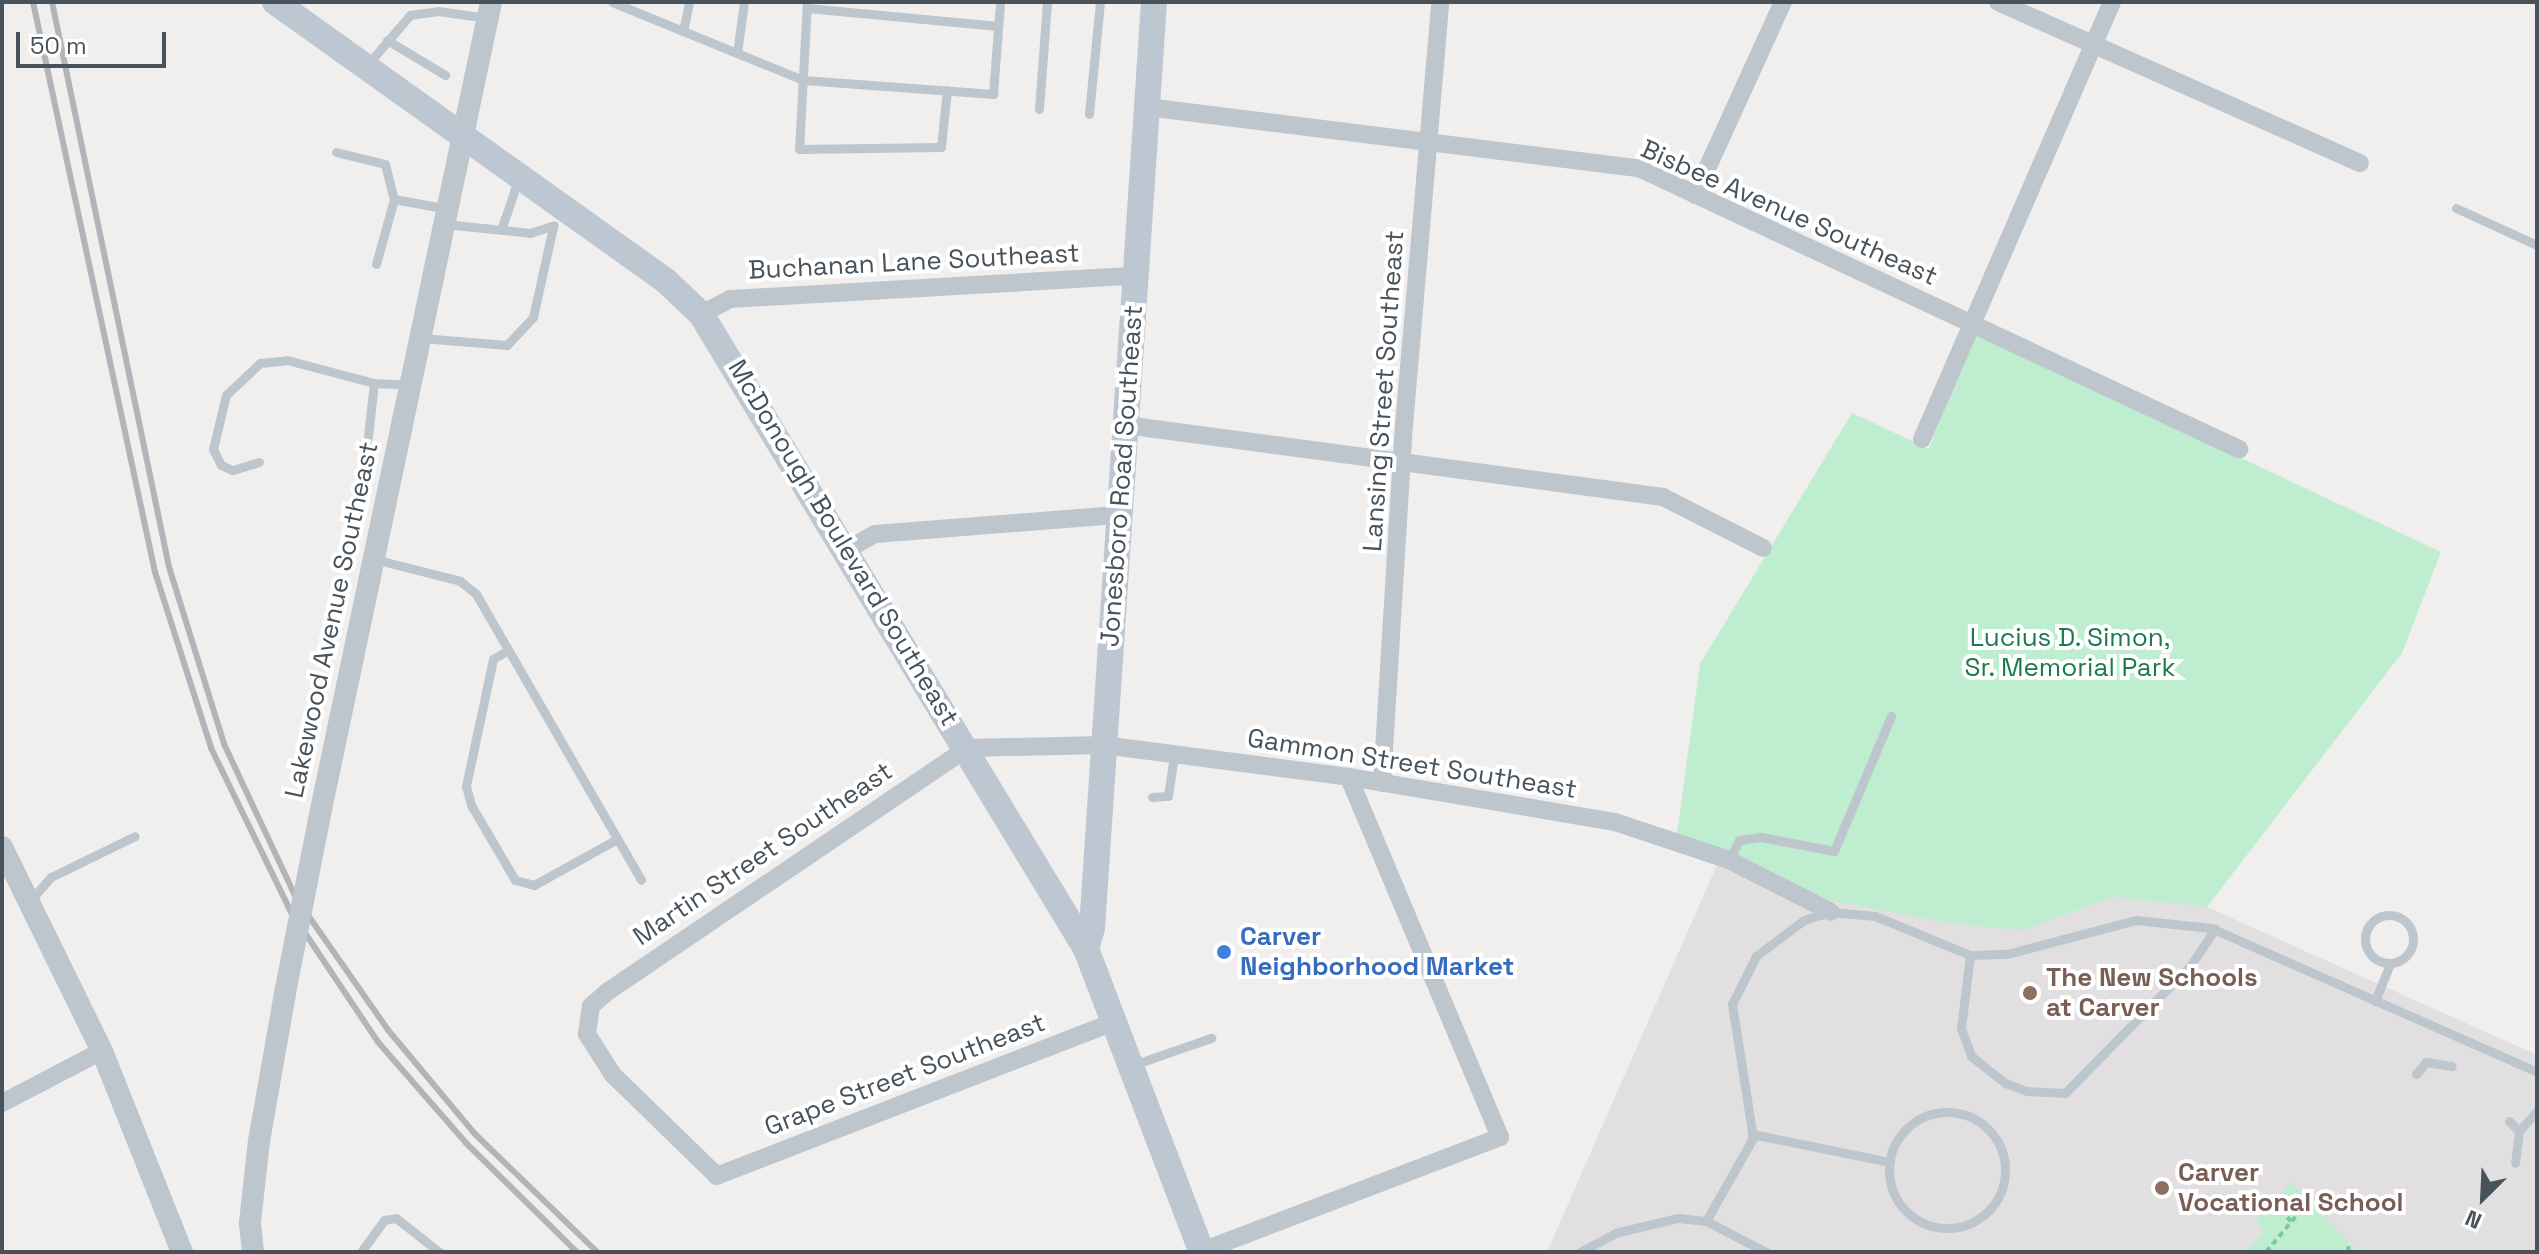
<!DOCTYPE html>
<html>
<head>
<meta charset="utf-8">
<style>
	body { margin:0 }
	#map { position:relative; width:2539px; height:1254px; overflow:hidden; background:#f1eeee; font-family:"Space Grotesk",sans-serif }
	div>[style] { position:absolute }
	.education>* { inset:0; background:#e2dfe0 }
	.green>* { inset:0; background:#beedd0 }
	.path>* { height:4px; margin-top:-2px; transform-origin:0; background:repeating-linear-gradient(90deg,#77caa1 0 6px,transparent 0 10px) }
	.service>* { height:9px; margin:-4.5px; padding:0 4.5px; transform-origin:4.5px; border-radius:4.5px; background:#bdc6cd }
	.service>.ring { margin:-4.5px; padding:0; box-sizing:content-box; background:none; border:9px solid #bdc6cd; border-radius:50% }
	.minor>* { height:18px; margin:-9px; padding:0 9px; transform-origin:9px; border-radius:9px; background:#bdc6cd }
	.tertiary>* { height:22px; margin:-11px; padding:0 11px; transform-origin:11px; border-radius:11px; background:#bdc6cd }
	.secondary>* { height:26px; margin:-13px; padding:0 13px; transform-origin:13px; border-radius:13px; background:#bdc7d2 }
	.rail>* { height:6px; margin:-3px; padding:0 3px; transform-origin:3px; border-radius:3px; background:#b1b4b8 }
	.tertiary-bridge>* { height:22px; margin:-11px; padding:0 11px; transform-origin:11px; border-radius:11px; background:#bdc6cd }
	.dots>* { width:22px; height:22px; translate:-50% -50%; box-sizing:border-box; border:4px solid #fff; border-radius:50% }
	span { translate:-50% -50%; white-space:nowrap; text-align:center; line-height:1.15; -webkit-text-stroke:8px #fff; paint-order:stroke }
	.street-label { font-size:26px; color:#47525b }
	.park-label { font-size:26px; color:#1a7a4a }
	.shop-label { font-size:26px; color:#366cbe; font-weight:700 }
	.left { translate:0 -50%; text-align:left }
	.education-label { font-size:26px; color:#785e54; font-weight:700 }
	.frame { position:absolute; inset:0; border:4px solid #47525b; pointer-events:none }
	.north { position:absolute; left:2443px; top:1158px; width:80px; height:80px; -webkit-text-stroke:6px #fff; paint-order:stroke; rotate:204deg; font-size:22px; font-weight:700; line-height:32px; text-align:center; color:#47525b }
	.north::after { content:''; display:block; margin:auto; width:28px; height:36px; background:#47525b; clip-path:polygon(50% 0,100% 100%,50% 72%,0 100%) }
	.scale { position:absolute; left:16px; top:32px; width:150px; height:36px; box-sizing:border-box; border:4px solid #47525b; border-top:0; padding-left:10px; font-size:24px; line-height:28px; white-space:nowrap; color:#47525b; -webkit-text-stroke:6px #fff; paint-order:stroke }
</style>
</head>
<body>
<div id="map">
	<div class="education">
		<i style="clip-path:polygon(1723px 851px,2023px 930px,2114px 897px,2207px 907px,2537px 1055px,2537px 1252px,1547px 1252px)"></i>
	</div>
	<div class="green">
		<i style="clip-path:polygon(1973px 332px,2441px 552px,2402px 653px,2207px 907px,2114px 897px,2023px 930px,1950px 923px,1832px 901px,1677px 834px,1700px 664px,1852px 413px,1929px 449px)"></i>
		<i style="clip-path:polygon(2291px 1183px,2349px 1242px,2359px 1252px,2246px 1252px,2265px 1231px,2256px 1221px)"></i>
	</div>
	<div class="path">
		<i style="left:2273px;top:1203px;width:30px;rotate:45deg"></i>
		<i style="left:2266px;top:1252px;width:67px;rotate:-49.9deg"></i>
		<i style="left:2348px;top:1252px;width:10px;rotate:-84deg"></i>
	</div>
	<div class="service">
		<i style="left:612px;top:2px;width:206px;rotate:22.2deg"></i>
		<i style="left:803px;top:80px;width:191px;rotate:4.2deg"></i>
		<i style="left:993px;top:94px;width:92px;rotate:-85.6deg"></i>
		<i style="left:807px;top:2px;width:147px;rotate:93.1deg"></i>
		<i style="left:799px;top:149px;width:142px;rotate:-0.8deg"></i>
		<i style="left:941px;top:147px;width:57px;rotate:-84deg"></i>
		<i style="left:807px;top:8px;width:192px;rotate:5.4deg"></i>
		<i style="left:683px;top:31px;width:30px;rotate:-78deg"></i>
		<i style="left:387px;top:40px;width:68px;rotate:31.1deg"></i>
		<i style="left:737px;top:53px;width:51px;rotate:-82.2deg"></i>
		<i style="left:368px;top:64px;width:65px;rotate:-49.4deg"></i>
		<i style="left:410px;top:15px;width:28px;rotate:-8deg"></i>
		<i style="left:438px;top:11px;width:50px;rotate:8deg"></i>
		<i style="left:1039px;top:109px;width:107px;rotate:-85.7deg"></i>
		<i style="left:1089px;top:114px;width:113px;rotate:-84.4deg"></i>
		<i style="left:336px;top:152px;width:50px;rotate:13.8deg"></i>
		<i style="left:385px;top:164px;width:36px;rotate:76deg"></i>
		<i style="left:394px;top:199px;width:55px;rotate:10.5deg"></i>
		<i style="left:2456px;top:208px;width:89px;rotate:24.6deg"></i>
		<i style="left:445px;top:224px;width:85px;rotate:6deg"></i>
		<i style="left:530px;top:233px;width:25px;rotate:-18deg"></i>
		<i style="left:501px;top:230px;width:53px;rotate:-71.2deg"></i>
		<i style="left:376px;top:264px;width:67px;rotate:-74.5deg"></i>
		<i style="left:421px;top:338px;width:86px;rotate:4.7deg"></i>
		<i style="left:507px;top:345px;width:38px;rotate:-47deg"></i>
		<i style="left:533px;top:317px;width:92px;rotate:-77.5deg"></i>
		<i style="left:366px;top:454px;width:71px;rotate:-83.6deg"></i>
		<i style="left:259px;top:462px;width:28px;rotate:163deg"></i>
		<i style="left:232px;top:470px;width:12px;rotate:-156deg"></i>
		<i style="left:221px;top:465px;width:18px;rotate:-117deg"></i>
		<i style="left:213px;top:449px;width:56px;rotate:-76.5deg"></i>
		<i style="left:226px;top:395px;width:47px;rotate:-43.3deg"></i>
		<i style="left:260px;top:363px;width:27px;rotate:-6deg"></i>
		<i style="left:287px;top:360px;width:90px;rotate:14.8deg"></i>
		<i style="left:374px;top:383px;width:37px;rotate:3deg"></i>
		<i style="left:374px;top:559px;width:89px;rotate:14.3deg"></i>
		<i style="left:460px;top:581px;width:21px;rotate:39deg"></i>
		<i style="left:476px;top:594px;width:330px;rotate:60deg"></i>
		<i style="left:508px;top:650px;width:17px;rotate:149deg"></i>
		<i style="left:493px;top:659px;width:130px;rotate:102deg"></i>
		<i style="left:466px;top:786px;width:20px;rotate:75deg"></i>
		<i style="left:471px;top:805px;width:87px;rotate:59.6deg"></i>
		<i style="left:515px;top:880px;width:20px;rotate:15deg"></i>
		<i style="left:534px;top:885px;width:95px;rotate:-29deg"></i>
		<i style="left:1152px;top:797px;width:16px;rotate:-4deg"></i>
		<i style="left:1168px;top:796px;width:41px;rotate:-81.7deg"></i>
		<i style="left:1729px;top:860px;width:22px;rotate:-63deg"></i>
		<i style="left:1739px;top:840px;width:22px;rotate:-8deg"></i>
		<i style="left:1761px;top:837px;width:74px;rotate:10.9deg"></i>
		<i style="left:1834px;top:851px;width:147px;rotate:-67.1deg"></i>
		<i style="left:29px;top:902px;width:33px;rotate:-49deg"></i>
		<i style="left:51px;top:877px;width:93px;rotate:-26deg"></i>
		<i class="ring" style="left:2365px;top:915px;width:39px;height:39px"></i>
		<i style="left:1970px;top:955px;width:74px;rotate:97deg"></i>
		<i style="left:1961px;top:1028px;width:30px;rotate:70deg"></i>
		<i style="left:1971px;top:1056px;width:43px;rotate:38.5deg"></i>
		<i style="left:2005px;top:1083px;width:23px;rotate:20deg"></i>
		<i style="left:2027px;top:1091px;width:38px;rotate:3deg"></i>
		<i style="left:2065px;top:1093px;width:178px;rotate:-45.5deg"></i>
		<i style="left:2190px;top:966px;width:45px;rotate:-56deg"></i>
		<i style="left:2375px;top:1001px;width:40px;rotate:-68deg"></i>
		<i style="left:1133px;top:1065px;width:83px;rotate:-19.1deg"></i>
		<i style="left:2416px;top:1074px;width:16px;rotate:-50deg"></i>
		<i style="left:2426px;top:1062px;width:26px;rotate:9deg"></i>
		<i class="ring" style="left:1889px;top:1112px;width:107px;height:107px"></i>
		<i style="left:2509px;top:1121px;width:14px;rotate:45deg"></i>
		<i style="left:2519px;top:1131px;width:32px;rotate:97deg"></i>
		<i style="left:2519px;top:1131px;width:27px;rotate:-48deg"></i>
		<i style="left:1752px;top:1134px;width:141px;rotate:11.5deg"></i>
		<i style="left:1706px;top:1221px;width:95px;rotate:-60.5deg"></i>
		<i style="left:1753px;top:1138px;width:136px;rotate:-98.9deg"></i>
		<i style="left:1732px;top:1004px;width:54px;rotate:-63.4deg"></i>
		<i style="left:1756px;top:956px;width:60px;rotate:-36.9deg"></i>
		<i style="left:1804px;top:920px;width:28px;rotate:-17deg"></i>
		<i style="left:1831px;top:912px;width:44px;rotate:5.2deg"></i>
		<i style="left:1875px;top:916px;width:103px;rotate:22.3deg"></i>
		<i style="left:1970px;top:955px;width:37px;rotate:-2deg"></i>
		<i style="left:2007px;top:954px;width:133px;rotate:-14.8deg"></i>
		<i style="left:2136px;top:920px;width:75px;rotate:6.1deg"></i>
		<i style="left:2211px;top:928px;width:356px;rotate:23.8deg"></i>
		<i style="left:361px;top:1252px;width:39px;rotate:-54deg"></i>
		<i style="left:384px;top:1220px;width:12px;rotate:-9deg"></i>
		<i style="left:396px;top:1218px;width:55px;rotate:38.3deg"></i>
		<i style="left:1580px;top:1252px;width:40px;rotate:-28deg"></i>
		<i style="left:1615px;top:1233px;width:65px;rotate:-13.4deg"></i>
		<i style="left:1678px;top:1218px;width:28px;rotate:6deg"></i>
		<i style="left:1706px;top:1221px;width:68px;rotate:27.3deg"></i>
	</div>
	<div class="minor">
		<i style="left:1998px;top:2px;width:396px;rotate:24deg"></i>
		<i style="left:1147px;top:107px;width:496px;rotate:7.1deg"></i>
		<i style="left:1639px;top:168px;width:663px;rotate:25.1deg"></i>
		<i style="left:1695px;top:195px;width:212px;rotate:-65.5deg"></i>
		<i style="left:701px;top:314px;width:33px;rotate:-27deg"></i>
		<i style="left:730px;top:299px;width:406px;rotate:-3.3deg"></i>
		<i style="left:1125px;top:425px;width:543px;rotate:7.62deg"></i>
		<i style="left:1663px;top:497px;width:112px;rotate:27deg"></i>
		<i style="left:1922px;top:439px;width:477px;rotate:-66.5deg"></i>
		<i style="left:847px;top:550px;width:32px;rotate:-30deg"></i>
		<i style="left:875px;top:534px;width:245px;rotate:-4.5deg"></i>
		<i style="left:1382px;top:783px;width:358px;rotate:-86.5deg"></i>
		<i style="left:1404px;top:426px;width:426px;rotate:-85.1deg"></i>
		<i style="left:1111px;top:1023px;width:423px;rotate:158.8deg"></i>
		<i style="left:717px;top:1176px;width:145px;rotate:-135.8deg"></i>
		<i style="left:613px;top:1075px;width:49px;rotate:-122.4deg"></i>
		<i style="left:587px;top:1034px;width:28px;rotate:-82deg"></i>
		<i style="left:591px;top:1006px;width:21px;rotate:-41deg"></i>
		<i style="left:607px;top:992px;width:435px;rotate:-34.1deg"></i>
		<i style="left:967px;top:748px;width:136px;rotate:-1.3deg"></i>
		<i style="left:1103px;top:745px;width:248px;rotate:7.4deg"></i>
		<i style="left:1349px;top:777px;width:270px;rotate:9.6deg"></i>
		<i style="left:1615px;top:822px;width:120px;rotate:18.4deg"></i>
		<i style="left:1729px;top:860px;width:114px;rotate:27deg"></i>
		<i style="left:2px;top:1103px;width:113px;rotate:-27.5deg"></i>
		<i style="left:1202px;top:1251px;width:319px;rotate:-20.9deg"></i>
		<i style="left:1500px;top:1137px;width:390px;rotate:-112.8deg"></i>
	</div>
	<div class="tertiary">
		<i style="left:319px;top:819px;width:835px;rotate:-78.11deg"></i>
		<i style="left:2px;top:847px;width:227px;rotate:63.9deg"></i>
		<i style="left:102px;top:1051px;width:216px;rotate:68.3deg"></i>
		<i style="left:253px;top:1252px;width:30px;rotate:-96deg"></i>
		<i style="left:250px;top:1222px;width:81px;rotate:-83.7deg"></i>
		<i style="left:259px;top:1141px;width:150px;rotate:-80deg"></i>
	</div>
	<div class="secondary">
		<i style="left:275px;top:2px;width:480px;rotate:35.5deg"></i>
		<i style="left:666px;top:281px;width:48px;rotate:43.3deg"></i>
		<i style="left:701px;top:314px;width:743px;rotate:58.77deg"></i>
		<i style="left:1086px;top:949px;width:324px;rotate:69.1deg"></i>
		<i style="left:1086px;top:949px;width:22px;rotate:-74deg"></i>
		<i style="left:1092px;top:928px;width:928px;rotate:-86.17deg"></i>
	</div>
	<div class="rail">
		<i style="left:33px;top:2px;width:583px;rotate:77.92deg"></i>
		<i style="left:155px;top:572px;width:185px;rotate:72.3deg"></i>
		<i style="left:211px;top:748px;width:182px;rotate:64deg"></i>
		<i style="left:291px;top:912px;width:156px;rotate:56.2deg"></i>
		<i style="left:378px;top:1042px;width:134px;rotate:48.9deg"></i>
		<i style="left:466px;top:1143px;width:156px;rotate:44.5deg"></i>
		<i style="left:52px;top:2px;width:577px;rotate:78.3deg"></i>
		<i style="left:169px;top:567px;width:185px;rotate:72.7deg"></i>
		<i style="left:224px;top:744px;width:170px;rotate:64.9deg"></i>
		<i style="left:296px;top:898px;width:161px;rotate:55.1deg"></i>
		<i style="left:388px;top:1030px;width:136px;rotate:50.1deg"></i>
		<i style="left:475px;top:1134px;width:170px;rotate:44deg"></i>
	</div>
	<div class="tertiary-bridge">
		<i style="left:285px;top:993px;width:177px;rotate:-78.9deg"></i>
	</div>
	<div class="dots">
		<i style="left:1224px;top:952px;background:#3f7fe0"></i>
		<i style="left:2030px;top:993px;background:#8d6e63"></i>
		<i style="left:2162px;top:1188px;background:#8d6e63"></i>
	</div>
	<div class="street-label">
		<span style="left:1789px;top:213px;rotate:24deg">Bisbee Avenue Southeast</span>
		<span style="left:914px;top:262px;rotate:-3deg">Buchanan Lane Southeast</span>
		<span style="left:1384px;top:391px;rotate:-86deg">Lansing Street Southeast</span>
		<span style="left:1122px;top:476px;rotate:-86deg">Jonesboro Road Southeast</span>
		<span style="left:843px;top:543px;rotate:59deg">McDonough Boulevard Southeast</span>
		<span style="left:332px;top:620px;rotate:-78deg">Lakewood Avenue Southeast</span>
		<span style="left:1412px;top:764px;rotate:9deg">Gammon Street Southeast</span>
		<span style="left:763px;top:854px;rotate:-34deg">Martin Street Southeast</span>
		<span style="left:905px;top:1075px;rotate:-21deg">Grape Street Southeast</span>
	</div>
	<div class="park-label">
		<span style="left:2070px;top:653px">Lucius D. Simon,<br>Sr. Memorial Park</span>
	</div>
	<div class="shop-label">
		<span class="left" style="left:1240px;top:952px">Carver<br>Neighborhood Market</span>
	</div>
	<div class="education-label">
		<span class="left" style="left:2046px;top:993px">The New Schools<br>at Carver</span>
		<span class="left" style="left:2178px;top:1188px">Carver<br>Vocational School</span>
	</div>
	<div class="frame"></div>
	<div class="north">N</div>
	<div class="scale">50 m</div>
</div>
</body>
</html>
